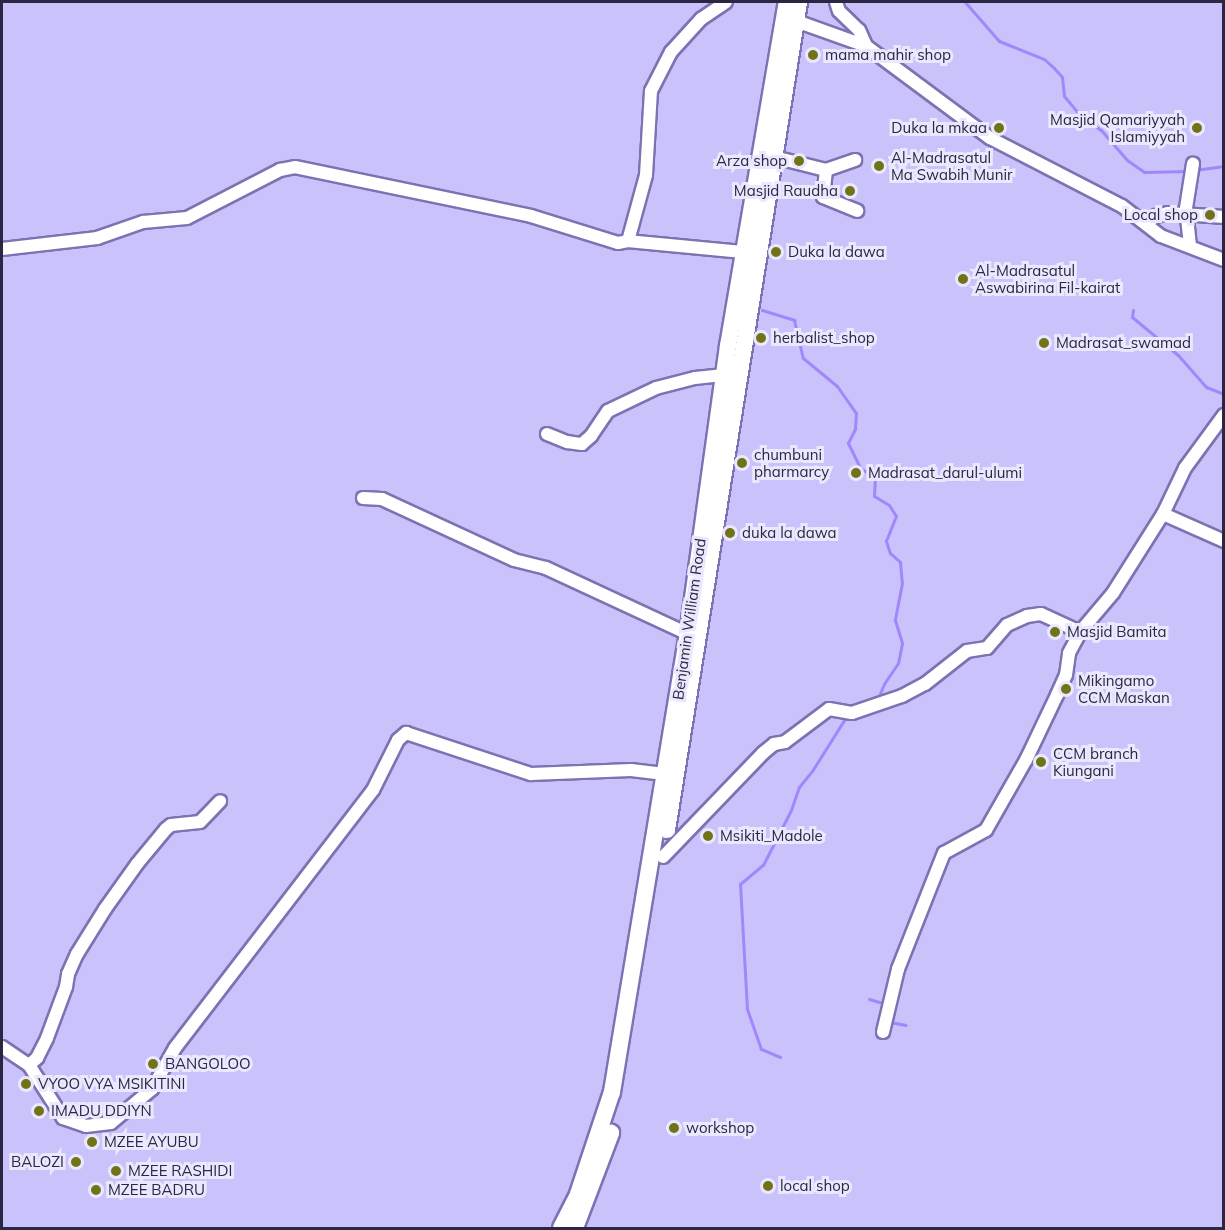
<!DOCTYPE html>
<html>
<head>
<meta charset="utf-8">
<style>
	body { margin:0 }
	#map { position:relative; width:1225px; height:1230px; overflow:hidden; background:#cac2fa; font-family:Mulish,sans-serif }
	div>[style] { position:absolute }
	.stream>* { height:3px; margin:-1.5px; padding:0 1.5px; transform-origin:1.5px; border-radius:1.5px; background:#a088fc }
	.roads { filter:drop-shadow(2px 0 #7d72b2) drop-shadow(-2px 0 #7d72b2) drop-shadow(0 2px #7d72b2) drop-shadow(0 -2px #7d72b2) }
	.street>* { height:12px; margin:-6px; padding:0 6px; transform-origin:6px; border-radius:6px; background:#fff }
	.secondary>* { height:16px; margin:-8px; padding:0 8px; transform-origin:8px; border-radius:8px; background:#fff }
	.dots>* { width:16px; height:16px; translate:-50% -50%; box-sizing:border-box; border:3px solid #eae8fe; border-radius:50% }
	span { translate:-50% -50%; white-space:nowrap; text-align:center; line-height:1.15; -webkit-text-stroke:6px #eae8fe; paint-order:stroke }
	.poi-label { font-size:15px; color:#2b2641 }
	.left { translate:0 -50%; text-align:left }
	.right { translate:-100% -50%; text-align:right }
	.street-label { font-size:15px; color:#2b2641 }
	.frame { position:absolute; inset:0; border:3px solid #2b2641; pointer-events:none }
</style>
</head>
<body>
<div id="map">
	<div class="stream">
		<i style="left:965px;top:2px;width:52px;rotate:48.9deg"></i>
		<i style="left:999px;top:41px;width:48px;rotate:21.8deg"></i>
		<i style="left:1044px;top:59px;width:13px;rotate:42deg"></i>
		<i style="left:1054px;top:68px;width:12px;rotate:48deg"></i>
		<i style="left:1062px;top:77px;width:19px;rotate:84deg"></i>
		<i style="left:1064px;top:96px;width:25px;rotate:50deg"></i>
		<i style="left:1080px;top:115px;width:26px;rotate:36deg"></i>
		<i style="left:1101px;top:130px;width:40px;rotate:49deg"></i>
		<i style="left:1127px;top:160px;width:21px;rotate:35deg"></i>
		<i style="left:1144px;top:172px;width:45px;rotate:-1.3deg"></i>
		<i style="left:1195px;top:170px;width:29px;rotate:-8deg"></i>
		<i style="left:762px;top:310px;width:34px;rotate:17deg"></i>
		<i style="left:794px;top:320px;width:39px;rotate:77deg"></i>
		<i style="left:803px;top:358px;width:44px;rotate:39.5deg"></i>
		<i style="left:837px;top:386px;width:33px;rotate:55deg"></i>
		<i style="left:856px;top:413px;width:16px;rotate:94deg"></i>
		<i style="left:855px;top:429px;width:16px;rotate:117deg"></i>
		<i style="left:848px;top:443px;width:28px;rotate:64deg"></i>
		<i style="left:860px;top:468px;width:17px;rotate:31deg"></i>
		<i style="left:875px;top:477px;width:19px;rotate:93deg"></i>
		<i style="left:874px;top:496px;width:17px;rotate:31deg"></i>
		<i style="left:889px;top:505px;width:13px;rotate:58deg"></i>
		<i style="left:896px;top:516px;width:27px;rotate:112deg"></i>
		<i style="left:886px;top:541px;width:13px;rotate:72deg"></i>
		<i style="left:890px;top:553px;width:13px;rotate:42deg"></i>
		<i style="left:900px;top:562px;width:21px;rotate:85deg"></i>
		<i style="left:902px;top:583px;width:38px;rotate:101deg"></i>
		<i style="left:895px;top:620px;width:24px;rotate:73deg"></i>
		<i style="left:902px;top:643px;width:20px;rotate:101deg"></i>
		<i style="left:898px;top:663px;width:25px;rotate:124deg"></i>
		<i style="left:884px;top:684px;width:13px;rotate:113deg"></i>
		<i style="left:879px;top:696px;width:7px;rotate:146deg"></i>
		<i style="left:1133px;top:310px;width:7px;rotate:98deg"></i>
		<i style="left:1132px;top:317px;width:60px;rotate:39.6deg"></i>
		<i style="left:1178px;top:355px;width:43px;rotate:48.8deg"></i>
		<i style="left:1206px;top:387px;width:19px;rotate:21deg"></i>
		<i style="left:869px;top:999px;width:19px;rotate:16deg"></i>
		<i style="left:890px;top:1022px;width:16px;rotate:11deg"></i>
		<i style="left:780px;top:1057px;width:21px;rotate:-157deg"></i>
		<i style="left:761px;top:1049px;width:42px;rotate:-109.3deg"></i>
		<i style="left:747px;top:1009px;width:125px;rotate:-93.2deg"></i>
		<i style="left:740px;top:884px;width:30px;rotate:-40deg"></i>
		<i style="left:763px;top:865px;width:62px;rotate:-63deg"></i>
		<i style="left:791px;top:810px;width:24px;rotate:-71deg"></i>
		<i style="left:799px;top:787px;width:21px;rotate:-51deg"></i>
		<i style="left:812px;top:771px;width:64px;rotate:-57.8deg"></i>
	</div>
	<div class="roads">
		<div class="street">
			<i style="left:836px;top:2px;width:9px;rotate:72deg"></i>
			<i style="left:839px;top:11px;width:28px;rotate:44deg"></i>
			<i style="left:859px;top:30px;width:17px;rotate:66deg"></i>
			<i style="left:796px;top:21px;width:74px;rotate:19.7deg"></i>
			<i style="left:866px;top:46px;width:154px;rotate:36.6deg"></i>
			<i style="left:990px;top:138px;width:148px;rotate:27.3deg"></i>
			<i style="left:1122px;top:206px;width:49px;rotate:37.6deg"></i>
			<i style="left:1161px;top:236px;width:67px;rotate:20.9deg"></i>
			<i style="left:774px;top:157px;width:54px;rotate:14deg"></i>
			<i style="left:826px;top:170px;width:31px;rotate:-19deg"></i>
			<i style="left:826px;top:170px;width:27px;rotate:96deg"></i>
			<i style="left:823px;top:197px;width:37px;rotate:22deg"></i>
			<i style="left:1146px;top:224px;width:13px;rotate:-39deg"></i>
			<i style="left:1156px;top:216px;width:12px;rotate:-14deg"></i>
			<i style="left:1168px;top:213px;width:56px;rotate:4.1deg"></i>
			<i style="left:628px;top:241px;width:125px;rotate:5.5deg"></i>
			<i style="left:1190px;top:246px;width:38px;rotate:-96deg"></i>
			<i style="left:1186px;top:208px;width:45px;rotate:-81deg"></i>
			<i style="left:2px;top:249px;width:96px;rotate:-6.6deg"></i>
			<i style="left:97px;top:238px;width:49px;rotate:-19.2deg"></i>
			<i style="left:143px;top:222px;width:44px;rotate:-5.2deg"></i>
			<i style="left:187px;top:218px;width:105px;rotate:-27.3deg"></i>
			<i style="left:280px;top:170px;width:15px;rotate:-11deg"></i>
			<i style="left:295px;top:167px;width:241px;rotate:11.7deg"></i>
			<i style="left:531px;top:216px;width:91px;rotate:17.2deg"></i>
			<i style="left:618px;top:243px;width:10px;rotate:-11deg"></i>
			<i style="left:628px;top:241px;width:68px;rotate:-74.7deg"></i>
			<i style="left:646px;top:175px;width:84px;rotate:-86.6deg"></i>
			<i style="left:651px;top:91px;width:44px;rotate:-62.9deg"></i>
			<i style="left:671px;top:52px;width:45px;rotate:-47.7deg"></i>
			<i style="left:701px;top:19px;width:30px;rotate:-34deg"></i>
			<i style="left:547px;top:434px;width:22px;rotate:22deg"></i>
			<i style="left:567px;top:442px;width:15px;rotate:8deg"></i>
			<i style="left:582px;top:444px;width:12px;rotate:-42deg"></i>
			<i style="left:591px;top:436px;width:30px;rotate:-56deg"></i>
			<i style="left:608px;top:411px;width:53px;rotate:-25.6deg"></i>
			<i style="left:656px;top:388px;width:40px;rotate:-14.4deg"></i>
			<i style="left:695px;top:378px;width:30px;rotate:-6deg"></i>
			<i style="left:363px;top:498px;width:19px;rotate:3deg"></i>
			<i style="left:382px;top:499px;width:145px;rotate:24.8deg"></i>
			<i style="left:514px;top:560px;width:33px;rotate:14deg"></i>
			<i style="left:546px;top:568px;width:157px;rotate:24.9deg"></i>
			<i style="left:1163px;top:514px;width:67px;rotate:23.9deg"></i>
			<i style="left:663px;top:857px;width:144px;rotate:-46.1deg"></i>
			<i style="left:763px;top:753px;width:14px;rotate:-39deg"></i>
			<i style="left:774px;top:744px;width:11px;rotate:-10deg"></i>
			<i style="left:785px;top:742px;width:55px;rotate:-36.9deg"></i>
			<i style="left:829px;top:709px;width:23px;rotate:10deg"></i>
			<i style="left:852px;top:713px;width:53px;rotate:-18.8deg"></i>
			<i style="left:902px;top:696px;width:26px;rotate:-28deg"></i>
			<i style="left:925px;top:684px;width:53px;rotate:-38.2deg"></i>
			<i style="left:967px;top:651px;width:20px;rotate:-9deg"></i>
			<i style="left:987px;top:648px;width:30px;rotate:-49deg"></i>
			<i style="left:1007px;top:625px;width:22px;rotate:-24deg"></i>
			<i style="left:1027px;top:616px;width:14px;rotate:-8deg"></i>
			<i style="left:1041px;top:614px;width:43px;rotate:24.8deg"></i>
			<i style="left:883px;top:1032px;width:65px;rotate:-76.6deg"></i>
			<i style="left:898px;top:969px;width:125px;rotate:-68.4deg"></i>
			<i style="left:944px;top:853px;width:48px;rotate:-28.7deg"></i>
			<i style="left:986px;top:830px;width:81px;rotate:-60.3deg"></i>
			<i style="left:1026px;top:760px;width:72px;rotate:-64.5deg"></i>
			<i style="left:1057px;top:695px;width:22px;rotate:-66deg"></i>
			<i style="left:1066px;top:675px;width:22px;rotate:-82deg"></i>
			<i style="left:1069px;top:653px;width:24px;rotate:-62deg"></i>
			<i style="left:1080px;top:632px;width:51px;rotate:-49.8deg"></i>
			<i style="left:1113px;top:593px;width:93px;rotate:-57.7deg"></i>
			<i style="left:1163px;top:514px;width:51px;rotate:-64.4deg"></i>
			<i style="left:1185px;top:468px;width:66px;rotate:-53.7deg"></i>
			<i style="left:2px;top:1047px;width:32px;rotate:34deg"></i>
			<i style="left:29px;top:1065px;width:63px;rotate:57.3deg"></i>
			<i style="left:63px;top:1118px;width:24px;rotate:19deg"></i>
			<i style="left:86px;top:1126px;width:25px;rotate:-7deg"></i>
			<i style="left:111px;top:1123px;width:53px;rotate:-39.7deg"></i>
			<i style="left:152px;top:1089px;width:47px;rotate:-60.7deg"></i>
			<i style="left:175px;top:1048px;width:325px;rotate:-52.5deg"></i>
			<i style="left:373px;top:790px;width:56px;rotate:-63.4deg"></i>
			<i style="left:398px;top:740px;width:11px;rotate:-41deg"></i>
			<i style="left:406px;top:733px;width:132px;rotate:18.2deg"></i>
			<i style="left:531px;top:774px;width:100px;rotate:-2.3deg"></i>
			<i style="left:631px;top:770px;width:42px;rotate:6.8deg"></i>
			<i style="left:29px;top:1065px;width:11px;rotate:-41deg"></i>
			<i style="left:37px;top:1058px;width:22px;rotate:-63deg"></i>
			<i style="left:47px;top:1038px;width:54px;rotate:-69.6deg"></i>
			<i style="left:66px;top:987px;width:13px;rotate:-81deg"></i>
			<i style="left:68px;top:974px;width:22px;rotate:-66deg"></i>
			<i style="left:77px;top:954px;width:53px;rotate:-58.1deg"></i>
			<i style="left:105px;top:909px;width:55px;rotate:-54.6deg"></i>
			<i style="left:137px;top:864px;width:45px;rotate:-50.4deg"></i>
			<i style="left:166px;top:829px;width:6px;rotate:-39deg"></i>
			<i style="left:171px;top:825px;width:29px;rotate:-6deg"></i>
			<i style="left:200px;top:822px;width:29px;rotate:-46deg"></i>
		</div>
		<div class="secondary">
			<i style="left:667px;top:830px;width:838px;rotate:-80.94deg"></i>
			<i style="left:561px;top:1228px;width:38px;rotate:-63deg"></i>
			<i style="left:578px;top:1194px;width:108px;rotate:-71.6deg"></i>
			<i style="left:612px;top:1092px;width:464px;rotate:-80.6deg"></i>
			<i style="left:688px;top:634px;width:291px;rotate:-82.1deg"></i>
			<i style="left:728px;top:346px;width:349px;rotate:-80.3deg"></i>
			<i style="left:575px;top:1228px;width:102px;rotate:-69.2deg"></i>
		</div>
	</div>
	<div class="dots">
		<i style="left:813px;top:55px;background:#717319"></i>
		<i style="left:999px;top:128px;background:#717319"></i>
		<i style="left:1197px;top:128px;background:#717319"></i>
		<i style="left:799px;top:161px;background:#717319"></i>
		<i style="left:879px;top:166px;background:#717319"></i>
		<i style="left:850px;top:191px;background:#717319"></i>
		<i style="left:1210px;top:215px;background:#717319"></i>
		<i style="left:776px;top:252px;background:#717319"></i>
		<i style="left:963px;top:279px;background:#717319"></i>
		<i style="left:761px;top:338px;background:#717319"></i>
		<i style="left:1044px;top:343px;background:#717319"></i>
		<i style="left:742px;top:463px;background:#717319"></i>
		<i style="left:856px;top:473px;background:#717319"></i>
		<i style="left:730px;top:533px;background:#717319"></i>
		<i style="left:1055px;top:632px;background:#717319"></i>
		<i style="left:1066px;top:689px;background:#717319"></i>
		<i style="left:1041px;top:762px;background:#717319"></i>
		<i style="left:708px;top:836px;background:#717319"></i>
		<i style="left:153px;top:1064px;background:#717319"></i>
		<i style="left:26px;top:1084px;background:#717319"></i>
		<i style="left:39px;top:1111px;background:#717319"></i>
		<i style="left:674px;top:1128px;background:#717319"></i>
		<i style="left:92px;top:1142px;background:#717319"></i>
		<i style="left:76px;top:1162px;background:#717319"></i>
		<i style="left:116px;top:1171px;background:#717319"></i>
		<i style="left:768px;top:1186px;background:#717319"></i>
		<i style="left:96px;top:1190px;background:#717319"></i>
	</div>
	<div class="poi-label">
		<span class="left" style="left:825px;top:55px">mama mahir shop</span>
		<span class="right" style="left:1185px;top:128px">Masjid Qamariyyah<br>Islamiyyah</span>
		<span class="right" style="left:987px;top:128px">Duka la mkaa</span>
		<span class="left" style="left:891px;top:166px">Al-Madrasatul<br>Ma Swabih Munir</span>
		<span class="right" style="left:787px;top:161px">Arza shop</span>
		<span class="right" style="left:838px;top:191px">Masjid Raudha</span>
		<span class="right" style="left:1198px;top:215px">Local shop</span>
		<span class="left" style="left:788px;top:252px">Duka la dawa</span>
		<span class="left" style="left:975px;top:279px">Al-Madrasatul<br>Aswabirina Fil-kairat</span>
		<span class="left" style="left:773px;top:338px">herbalist_shop</span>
		<span class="left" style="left:1056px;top:343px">Madrasat_swamad</span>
		<span class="left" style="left:754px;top:463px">chumbuni<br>pharmarcy</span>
		<span class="left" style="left:868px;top:473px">Madrasat_darul-ulumi</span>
		<span class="left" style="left:742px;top:533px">duka la dawa</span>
		<span class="left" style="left:1067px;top:632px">Masjid Bamita</span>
		<span class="left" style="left:1078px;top:689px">Mikingamo<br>CCM Maskan</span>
		<span class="left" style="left:1053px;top:762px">CCM branch<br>Kiungani</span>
		<span class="left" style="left:720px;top:836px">Msikiti_Madole</span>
		<span class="left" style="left:165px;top:1064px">BANGOLOO</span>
		<span class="left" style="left:38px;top:1084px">VYOO VYA MSIKITINI</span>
		<span class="left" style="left:51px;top:1111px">IMADU DDIYN</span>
		<span class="left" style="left:686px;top:1128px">workshop</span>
		<span class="left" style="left:104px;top:1142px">MZEE AYUBU</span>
		<span class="right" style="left:64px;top:1162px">BALOZI</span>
		<span class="left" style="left:128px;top:1171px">MZEE RASHIDI</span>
		<span class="left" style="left:780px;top:1186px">local shop</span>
		<span class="left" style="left:108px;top:1190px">MZEE BADRU</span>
	</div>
	<div class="street-label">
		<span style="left:689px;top:619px;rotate:-82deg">Benjamin William Road</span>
	</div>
	<div class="frame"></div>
</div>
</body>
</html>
